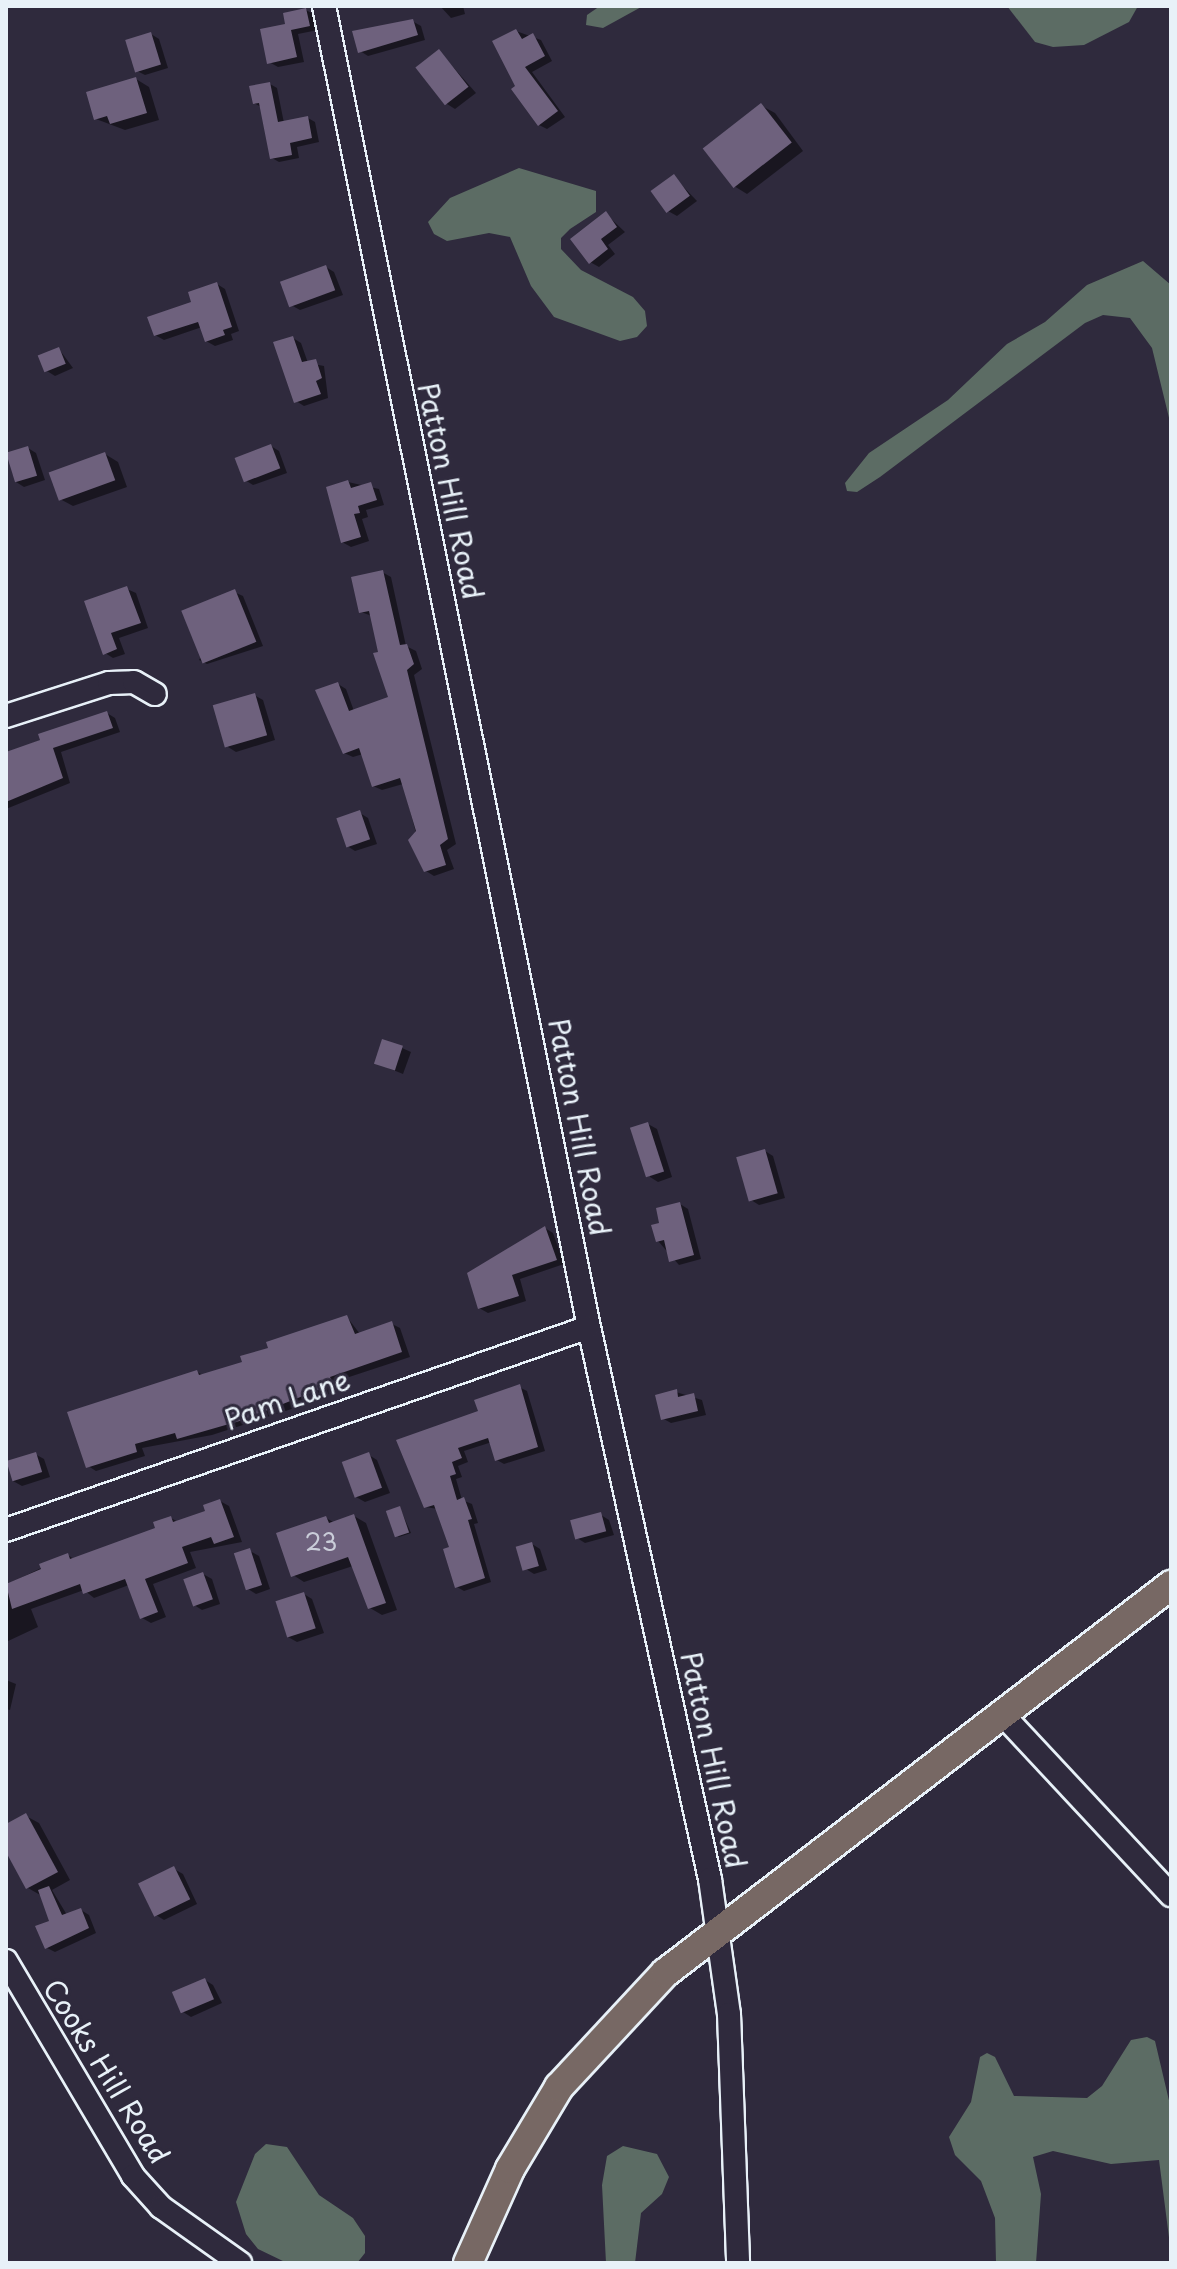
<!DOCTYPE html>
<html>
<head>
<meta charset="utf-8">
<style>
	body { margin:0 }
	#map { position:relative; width:1177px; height:2269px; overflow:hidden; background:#2f2a3d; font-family:"Playpen Sans",sans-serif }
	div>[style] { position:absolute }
	.green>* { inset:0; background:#5c6c64 }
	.shadow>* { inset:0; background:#0007 }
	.building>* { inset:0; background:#6e617d; transform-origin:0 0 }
	.roads { filter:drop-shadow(2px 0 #e8f1f8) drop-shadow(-2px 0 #e8f1f8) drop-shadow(0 2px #e8f1f8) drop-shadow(0 -2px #e8f1f8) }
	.minor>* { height:22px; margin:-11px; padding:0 11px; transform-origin:11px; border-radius:11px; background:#2f2a3d }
	.major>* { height:28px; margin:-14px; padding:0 14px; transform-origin:14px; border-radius:14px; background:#776864 }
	span { translate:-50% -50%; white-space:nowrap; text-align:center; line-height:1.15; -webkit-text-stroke:6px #2f2a3d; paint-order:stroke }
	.number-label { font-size:24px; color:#cacdd9 }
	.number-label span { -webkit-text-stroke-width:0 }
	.street-label { font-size:28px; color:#e8f1f8 }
	.frame { position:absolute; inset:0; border:8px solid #e8f1f8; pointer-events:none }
</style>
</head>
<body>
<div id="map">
	<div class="green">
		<i style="clip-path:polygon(600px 6px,643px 6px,603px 28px,586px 25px,587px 15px)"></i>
		<i style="clip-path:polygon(1007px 6px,1138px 6px,1129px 22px,1084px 45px,1053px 47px,1035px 42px)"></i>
		<i style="clip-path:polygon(519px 168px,596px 191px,596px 212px,570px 229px,561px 238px,561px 249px,581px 270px,633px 297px,645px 311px,647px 326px,637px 337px,620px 341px,554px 317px,531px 286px,510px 237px,489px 233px,447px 241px,434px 234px,428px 222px,450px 198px)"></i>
		<i style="clip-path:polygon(1143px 261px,1171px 285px,1171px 426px,1152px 348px,1130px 318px,1103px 315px,1085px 323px,880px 477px,857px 492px,847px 491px,845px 483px,869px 453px,948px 400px,1007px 344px,1045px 322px,1087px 285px)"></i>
		<i style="clip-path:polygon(1147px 2037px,1155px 2041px,1171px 2109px,1171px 2253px,1159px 2160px,1111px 2164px,1053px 2151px,1033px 2157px,1041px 2194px,1036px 2263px,996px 2263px,995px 2218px,981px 2181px,955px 2155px,949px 2137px,971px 2102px,980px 2057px,987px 2053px,995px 2057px,1014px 2096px,1087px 2098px,1102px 2086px,1131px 2040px)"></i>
		<i style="clip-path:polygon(266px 2144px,287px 2147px,319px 2195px,353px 2218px,365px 2236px,365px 2253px,357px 2263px,287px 2263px,258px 2249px,246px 2234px,236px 2202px,255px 2154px)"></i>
		<i style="clip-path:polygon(623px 2146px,657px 2154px,669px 2177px,662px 2194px,641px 2213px,635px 2263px,606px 2263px,602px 2185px,607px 2156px)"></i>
	</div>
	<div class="shadow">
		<i style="clip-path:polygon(440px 6px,463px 6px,465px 14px,451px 18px)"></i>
		<i style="clip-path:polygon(306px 10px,315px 15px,318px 30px,298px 34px,304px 62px,278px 67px,269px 62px,288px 25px)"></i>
		<i style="clip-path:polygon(412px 21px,421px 26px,425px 40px,368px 56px,360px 51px)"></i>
		<i style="clip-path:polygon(516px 31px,541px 40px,552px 61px,532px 72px,565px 117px,547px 129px,539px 125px,518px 86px)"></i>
		<i style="clip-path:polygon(151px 34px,159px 39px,168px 68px,145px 75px,137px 71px)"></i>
		<i style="clip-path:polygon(439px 51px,476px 93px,455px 109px,447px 104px)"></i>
		<i style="clip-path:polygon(136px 79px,149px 87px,159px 120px,125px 130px,96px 119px)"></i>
		<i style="clip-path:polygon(270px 84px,277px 88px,284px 123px,308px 118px,315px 122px,319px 142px,297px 147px,299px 158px,279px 162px,272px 158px,261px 107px,254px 103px)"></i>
		<i style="clip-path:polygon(762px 106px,775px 113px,803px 151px,747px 194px,734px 186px)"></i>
		<i style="clip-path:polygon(674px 177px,697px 201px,677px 216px,668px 211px)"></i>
		<i style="clip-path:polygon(606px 214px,625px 232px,608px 245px,615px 254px,599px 267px,590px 262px)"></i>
		<i style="clip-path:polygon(326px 267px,334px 272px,343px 295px,300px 310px,291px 305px)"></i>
		<i style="clip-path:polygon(217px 284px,225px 289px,239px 331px,231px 334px,233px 340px,215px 346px,206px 341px,202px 327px,164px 340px,155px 335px)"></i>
		<i style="clip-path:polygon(293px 338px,301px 343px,308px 363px,324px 366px,328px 398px,304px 406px,296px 401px)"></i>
		<i style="clip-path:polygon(59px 349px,73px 368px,55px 376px,47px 371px)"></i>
		<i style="clip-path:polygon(271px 446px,279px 451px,287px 473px,253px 485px,245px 480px)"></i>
		<i style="clip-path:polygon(28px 448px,36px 453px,45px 480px,24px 487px,16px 482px)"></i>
		<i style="clip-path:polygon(105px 454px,118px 462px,127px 487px,73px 506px,60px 499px)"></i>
		<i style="clip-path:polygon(348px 482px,379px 489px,384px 505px,366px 510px,368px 517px,362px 519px,369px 541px,351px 547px,342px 542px)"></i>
		<i style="clip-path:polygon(382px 572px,391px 577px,406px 646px,416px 651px,422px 669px,414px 675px,456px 844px,447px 850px,454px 869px,434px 876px,426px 871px,403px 784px,382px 790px,373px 786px,363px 754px,353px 757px,344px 753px,338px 684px,346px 689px,354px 711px,391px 699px,372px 616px,361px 612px)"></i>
		<i style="clip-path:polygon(127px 589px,136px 593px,148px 628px,119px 638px,125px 654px,113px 658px,105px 653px,86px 603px)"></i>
		<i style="clip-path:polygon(234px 592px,243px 596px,263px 646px,207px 664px,199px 660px)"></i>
		<i style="clip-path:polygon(254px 695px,263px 700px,275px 740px,236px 752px,228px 747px)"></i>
		<i style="clip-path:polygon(107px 713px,115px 718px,120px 732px,61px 752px,70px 783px,6px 809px,6px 754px)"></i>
		<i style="clip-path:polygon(360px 813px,368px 818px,377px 844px,355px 851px,347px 846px)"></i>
		<i style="clip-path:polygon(402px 1048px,411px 1052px,403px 1074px,376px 1063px)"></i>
		<i style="clip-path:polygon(648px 1124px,657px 1129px,672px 1177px,658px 1182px,650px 1177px)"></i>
		<i style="clip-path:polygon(765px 1151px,773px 1156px,785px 1198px,759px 1205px,751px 1200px)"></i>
		<i style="clip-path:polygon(680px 1204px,688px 1209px,701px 1259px,679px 1265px,658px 1241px,662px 1224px)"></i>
		<i style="clip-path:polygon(545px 1228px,553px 1233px,564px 1264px,520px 1279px,526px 1301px,488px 1313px,479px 1308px)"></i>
		<i style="clip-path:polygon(347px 1317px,360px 1334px,392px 1324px,400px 1328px,410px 1357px,337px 1381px,340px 1389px,310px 1403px,212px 1435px,142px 1448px,145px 1456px,96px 1471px,88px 1466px,197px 1372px,205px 1376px,244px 1364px)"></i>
		<i style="clip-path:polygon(519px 1387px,527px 1391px,545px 1451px,504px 1464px,497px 1460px,492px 1442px,464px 1451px,468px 1462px,458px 1466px,462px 1477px,456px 1479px,462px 1500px,472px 1504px,478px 1523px,474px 1524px,491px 1582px,464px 1591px,457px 1587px,452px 1548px,438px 1509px,425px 1507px,399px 1442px,481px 1412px)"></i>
		<i style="clip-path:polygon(676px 1392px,702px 1400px,706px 1415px,671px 1423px,662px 1418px)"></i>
		<i style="clip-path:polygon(35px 1454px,44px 1459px,50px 1477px,22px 1486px,13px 1481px)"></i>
		<i style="clip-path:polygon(369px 1455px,377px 1460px,390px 1493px,365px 1502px,356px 1497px)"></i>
		<i style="clip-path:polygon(220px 1501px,229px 1506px,242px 1542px,190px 1552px,196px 1568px,153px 1584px,166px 1617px,151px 1623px,142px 1618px,129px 1585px,94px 1598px,84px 1590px,31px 1609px,38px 1627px,6px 1642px,6px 1585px,68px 1555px,75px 1560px,157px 1529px,171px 1518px,178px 1522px,207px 1512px)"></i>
		<i style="clip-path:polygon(400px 1508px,411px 1533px,399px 1537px,396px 1535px)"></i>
		<i style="clip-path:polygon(601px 1515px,609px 1520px,614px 1535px,585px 1543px,577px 1538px)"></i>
		<i style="clip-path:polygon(354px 1516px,366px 1523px,397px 1610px,382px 1615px,370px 1608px,353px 1566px,304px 1582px,293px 1575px,326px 1518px,335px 1523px)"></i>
		<i style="clip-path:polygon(532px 1544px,540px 1549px,547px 1570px,534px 1574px,526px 1569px)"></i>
		<i style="clip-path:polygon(250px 1551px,259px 1556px,270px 1589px,256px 1594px,248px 1589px)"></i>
		<i style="clip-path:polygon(203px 1574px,212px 1579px,220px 1604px,202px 1610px,194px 1605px)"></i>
		<i style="clip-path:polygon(304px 1594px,312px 1599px,324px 1633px,297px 1642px,288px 1637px)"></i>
		<i style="clip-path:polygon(6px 1680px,16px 1684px,10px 1710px,6px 1709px)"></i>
		<i style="clip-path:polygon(26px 1816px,39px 1823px,70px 1880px,52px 1890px,67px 1915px,81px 1910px,89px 1915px,96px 1933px,55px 1952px,47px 1948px,51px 1922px,42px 1896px,28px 1888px,6px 1847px,6px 1826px)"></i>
		<i style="clip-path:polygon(174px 1869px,183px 1874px,197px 1904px,164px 1920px,156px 1915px)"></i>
		<i style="clip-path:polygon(205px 1980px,213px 1985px,222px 2003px,191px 2017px,183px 2012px)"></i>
	</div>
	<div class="building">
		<i style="clip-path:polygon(306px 8px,310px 26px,291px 30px,297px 57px,267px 64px,260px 29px,285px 24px,283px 13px)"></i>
		<i style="clip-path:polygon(413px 19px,418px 35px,358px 53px,352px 31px)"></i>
		<i style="clip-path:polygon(516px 29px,522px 39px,533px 33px,545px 56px,525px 67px,558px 111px,538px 126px,511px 89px,515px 86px,492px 41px)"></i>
		<i style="left:151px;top:32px;width:34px;height:27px;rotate:73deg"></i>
		<i style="left:439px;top:49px;width:48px;height:30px;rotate:52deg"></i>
		<i style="clip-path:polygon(136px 77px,147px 113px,110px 124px,107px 116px,94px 120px,86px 92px)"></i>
		<i style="clip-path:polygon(270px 82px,278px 122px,308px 116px,312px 138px,290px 143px,292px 155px,270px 159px,259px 103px,253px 104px,249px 86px)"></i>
		<i style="left:761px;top:103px;width:50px;height:74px;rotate:52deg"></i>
		<i style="left:674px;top:174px;width:27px;height:29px;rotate:54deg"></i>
		<i style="clip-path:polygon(606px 211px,617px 227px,601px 239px,608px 249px,589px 264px,570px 239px)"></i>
		<i style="left:326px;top:265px;width:27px;height:49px;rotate:70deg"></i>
		<i style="clip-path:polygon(217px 282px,232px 327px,223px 330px,225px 335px,205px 342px,198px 322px,154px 336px,147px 317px,191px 302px,188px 292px)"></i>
		<i style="clip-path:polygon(293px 336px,302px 362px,316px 359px,322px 378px,316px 381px,321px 394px,294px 403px,273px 342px)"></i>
		<i style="left:59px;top:347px;width:18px;height:23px;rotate:68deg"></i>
		<i style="left:271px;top:444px;width:26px;height:39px;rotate:69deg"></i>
		<i style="left:28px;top:446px;width:31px;height:23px;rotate:73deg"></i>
		<i style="left:105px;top:452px;width:30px;height:60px;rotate:70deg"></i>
		<i style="clip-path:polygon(348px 480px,351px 488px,371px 482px,377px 500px,358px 506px,360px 513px,354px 514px,361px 537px,341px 543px,326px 487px)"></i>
		<i style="clip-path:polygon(383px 570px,400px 645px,407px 644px,414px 664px,407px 670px,448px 839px,440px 845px,446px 865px,424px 872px,408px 840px,416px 831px,400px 778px,372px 787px,359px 748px,343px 754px,315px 690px,338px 682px,349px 711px,388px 697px,373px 653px,378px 652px,369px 611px,359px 613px,351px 577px)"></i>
		<i style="clip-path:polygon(127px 586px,141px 623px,111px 633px,117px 649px,103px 655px,84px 601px)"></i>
		<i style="left:235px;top:589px;width:57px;height:58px;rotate:68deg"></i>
		<i style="left:255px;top:693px;width:44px;height:44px;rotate:74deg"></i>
		<i style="clip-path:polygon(107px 711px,113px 728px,53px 748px,63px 778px,6px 802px,6px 752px,40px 740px,38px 734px)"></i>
		<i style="left:360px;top:810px;width:31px;height:25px;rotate:71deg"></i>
		<i style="left:382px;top:1039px;width:22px;height:26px;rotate:18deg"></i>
		<i style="left:648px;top:1122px;width:52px;height:19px;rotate:72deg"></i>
		<i style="left:765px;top:1149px;width:46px;height:30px;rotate:74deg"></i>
		<i style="clip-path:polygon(680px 1202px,694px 1255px,669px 1262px,664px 1240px,656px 1242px,651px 1225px,659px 1223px,656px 1208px)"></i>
		<i style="clip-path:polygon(545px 1226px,557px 1260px,512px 1275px,519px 1296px,478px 1309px,467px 1273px)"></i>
		<i style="clip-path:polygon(347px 1315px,355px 1334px,392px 1321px,402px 1352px,330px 1377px,333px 1384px,243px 1420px,177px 1439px,175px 1433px,135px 1444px,137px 1452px,86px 1468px,67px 1412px,197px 1370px,199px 1375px,242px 1362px,240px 1356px,268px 1348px,266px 1342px)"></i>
		<i style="clip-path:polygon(520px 1384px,538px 1447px,495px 1461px,488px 1438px,458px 1448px,462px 1458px,452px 1462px,456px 1474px,450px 1476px,457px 1500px,464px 1497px,472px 1519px,468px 1520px,485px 1578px,455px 1588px,443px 1549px,449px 1547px,434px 1505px,424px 1508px,396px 1440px,478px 1411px,474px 1400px)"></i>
		<i style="clip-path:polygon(677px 1389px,678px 1397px,694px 1393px,698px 1411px,661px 1420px,655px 1395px)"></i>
		<i style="left:36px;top:1452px;width:21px;height:31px;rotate:73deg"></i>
		<i style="left:369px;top:1452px;width:38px;height:29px;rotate:70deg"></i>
		<i style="clip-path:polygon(220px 1499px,234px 1537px,214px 1544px,211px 1537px,182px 1547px,188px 1563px,145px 1579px,158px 1612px,140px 1619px,125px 1579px,83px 1594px,80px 1584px,12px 1609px,6px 1584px,41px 1569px,39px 1564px,68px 1553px,70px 1559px,155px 1528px,153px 1522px,171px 1516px,173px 1522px,205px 1511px,203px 1505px)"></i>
		<i style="left:400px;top:1506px;width:28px;height:15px;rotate:71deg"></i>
		<i style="left:601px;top:1512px;width:20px;height:32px;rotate:75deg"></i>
		<i style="clip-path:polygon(354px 1514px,386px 1603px,368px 1609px,348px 1557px,291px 1577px,276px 1533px,326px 1516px,329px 1523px)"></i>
		<i style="left:532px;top:1542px;width:25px;height:17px;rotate:74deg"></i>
		<i style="left:250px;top:1548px;width:39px;height:17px;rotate:72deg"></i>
		<i style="left:203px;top:1572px;width:29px;height:21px;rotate:70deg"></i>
		<i style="left:304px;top:1592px;width:38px;height:30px;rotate:72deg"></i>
		<i style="clip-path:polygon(26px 1813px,58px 1872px,26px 1889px,6px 1852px,6px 1824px)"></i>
		<i style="left:174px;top:1866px;width:37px;height:40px;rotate:64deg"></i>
		<i style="clip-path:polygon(49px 1886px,62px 1915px,81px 1908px,89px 1928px,45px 1949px,35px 1926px,49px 1921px,38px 1890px)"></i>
		<i style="left:205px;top:1978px;width:23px;height:36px;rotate:67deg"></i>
	</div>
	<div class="roads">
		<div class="minor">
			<i style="left:324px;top:6px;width:1347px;rotate:78.66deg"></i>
			<i style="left:589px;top:1327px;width:565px;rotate:77.64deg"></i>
			<i style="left:710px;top:1879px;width:136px;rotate:82deg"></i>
			<i style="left:729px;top:2014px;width:249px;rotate:87.9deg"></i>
			<i style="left:6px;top:716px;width:108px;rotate:-17.8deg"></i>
			<i style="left:109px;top:683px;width:25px;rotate:-2deg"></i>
			<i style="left:134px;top:682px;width:24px;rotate:30deg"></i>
			<i style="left:6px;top:1530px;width:617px;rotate:-19.2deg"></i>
			<i style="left:1004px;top:1716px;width:245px;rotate:47deg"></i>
			<i style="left:6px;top:1961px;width:250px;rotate:59.4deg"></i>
			<i style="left:133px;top:2176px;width:42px;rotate:47.9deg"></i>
			<i style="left:161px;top:2207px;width:97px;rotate:35.3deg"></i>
		</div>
		<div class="major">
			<i style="left:468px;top:2263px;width:103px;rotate:-65.9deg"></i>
			<i style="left:510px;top:2169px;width:96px;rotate:-59.1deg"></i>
			<i style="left:559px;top:2087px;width:156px;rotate:-47.1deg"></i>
			<i style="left:665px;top:1973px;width:638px;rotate:-37.48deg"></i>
		</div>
	</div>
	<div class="number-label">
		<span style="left:321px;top:1542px">23</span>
	</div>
	<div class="street-label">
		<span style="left:451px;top:491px;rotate:78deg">Patton Hill Road</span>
		<span style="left:580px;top:1127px;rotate:79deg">Patton Hill Road</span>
		<span style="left:287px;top:1399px;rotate:-19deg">Pam Lane</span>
		<span style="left:714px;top:1760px;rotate:78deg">Patton Hill Road</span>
		<span style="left:107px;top:2071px;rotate:58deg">Cooks Hill Road</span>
	</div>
	<div class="frame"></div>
</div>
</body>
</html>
